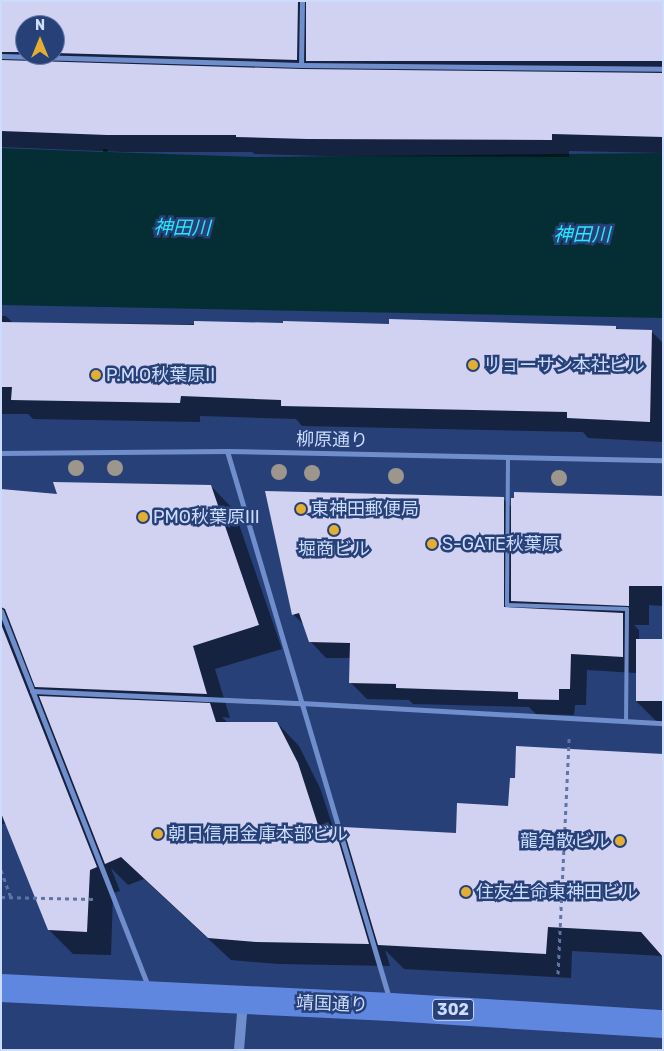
<!DOCTYPE html>
<html>
<head>
<meta charset="utf-8">
<style>
	body { margin:0 }
	#map { position:relative; width:664px; height:1051px; overflow:hidden; background:#284078; font-family:Rubik,"Noto Sans JP",sans-serif }
	div>[style] { position:absolute }
	.water>* { inset:0; background:#042e33 }
	.shadow>* { inset:0; background:#0007 }
	.building>* { inset:0; background:#d1d1f2; transform-origin:0 0 }
	.path>* { height:3px; margin-top:-1.5px; transform-origin:0; background:repeating-linear-gradient(90deg,#5f75a5 0 4px,transparent 0 8px) }
	.lane>* { height:4px; margin:-2px; padding:0 2px; transform-origin:2px; border-radius:2px; background:#718ecc }
	.street>* { height:5px; margin:-2.5px; padding:0 2.5px; transform-origin:2.5px; border-radius:2.5px; background:#718ecc }
	.secondary>* { height:10px; margin:-5px; padding:0 5px; transform-origin:5px; border-radius:5px; background:#718ecc }
	.primary>* { height:28px; margin:-14px; padding:0 14px; transform-origin:14px; border-radius:14px; background:#6087e0 }
	.trees>* { width:16px; height:16px; margin:-8px; border-radius:50%; background:#9c968d }
	.dots>* { width:14px; height:14px; translate:-50% -50%; box-sizing:border-box; border:2px solid #284078; border-radius:50% }
	span { translate:-50% -50%; white-space:nowrap; text-align:center; line-height:1.15; -webkit-text-stroke:5px #284078; paint-order:stroke }
	.shield-label span { padding:1px 4px; background:#284078; border:1px solid; border-radius:4px; -webkit-text-stroke-width:0 }
	.shield-label { font-size:16px; color:#cbdcfd; font-weight:700 }
	.poi-label { font-size:18px; color:#cbdcfd }
	.left { translate:0 -50%; text-align:left }
	.right { translate:-100% -50%; text-align:right }
	.street-label { font-size:18px; color:#cbdcfd }
	.water-label { font-size:19px; color:#24e9fa; font-style:italic }
	.frame { position:absolute; inset:0; border:2px solid #cbdcfd; pointer-events:none }
	.north { position:absolute; left:15px; top:15px; width:50px; height:50px; box-sizing:border-box; background:#284078; border:1px solid #697ead; border-radius:50%; rotate:0deg; font-size:14px; font-weight:700; line-height:20px; text-align:center; color:#cbdcfd }
	.north::after { content:''; display:block; margin:auto; width:18px; height:22px; background:#e2af34; clip-path:polygon(50% 0,100% 100%,50% 72%,0 100%) }
</style>
</head>
<body>
<div id="map">
	<div class="water">
		<i style="clip-path:polygon(1px 148px,103px 152px,103px 149px,107px 149px,108px 152px,255px 157px,663px 153px,663px 318px,1px 305px)"></i>
	</div>
	<div class="shadow">
		<i style="clip-path:polygon(evenodd,1px 1px,663px 1px,663px 153px,569px 151px,569px 157px,325px 156px,255px 154px,252px 152px,125px 152px,1px 147px,1px 1px,25px 25px,55px 25px,55px 55px,25px 55px,25px 25px)"></i>
		<i style="clip-path:polygon(1px 316px,6px 316px,13px 323px,615px 327px,619px 330px,652px 332px,663px 343px,663px 442px,588px 438px,583px 432px,302px 426px,296px 419px,200px 416px,200px 422px,33px 419px,28px 414px,1px 414px)"></i>
		<i style="clip-path:polygon(211px 486px,234px 510px,282px 649px,215px 669px,230px 718px,222px 717px,228px 723px,277px 723px,299px 746px,320px 788px,333px 827px,349px 843px,457px 834px,510px 807px,511px 779px,663px 956px,572px 951px,571px 978px,404px 969px,385px 950px,390px 966px,278px 964px,231px 960px,144px 879px,128px 885px,111px 868px,120px 891px,113px 893px,111px 955px,73px 954px,49px 930px,6px 823px,1px 825px,1px 490px,58px 495px)"></i>
		<i style="clip-path:polygon(663px 497px,663px 606px,649px 605px,649px 625px,634px 625px,639px 630px,639px 640px,663px 640px,663px 721px,656px 721px,636px 701px,636px 673px,587px 670px,586px 705px,575px 705px,574px 715px,536px 714px,529px 707px,413px 704px,409px 700px,367px 699px,350px 682px,351px 658px,326px 658px,310px 641px,305px 626px,293px 614px,503px 499px,513px 508px)"></i>
	</div>
	<div class="building">
		<i style="clip-path:polygon(1px 1px,298px 1px,297px 60px,55px 53px,55px 25px,25px 25px,25px 52px,1px 52px)"></i>
		<i style="left:306px;top:1px;width:357px;height:60px"></i>
		<i style="clip-path:polygon(1px 60px,301px 69px,663px 73px,663px 137px,552px 134px,552px 140px,307px 139px,236px 137px,236px 135px,107px 135px,1px 131px)"></i>
		<i style="clip-path:polygon(389px 319px,616px 326px,616px 329px,652px 330px,650px 422px,567px 418px,567px 412px,281px 406px,281px 400px,181px 396px,180px 403px,11px 400px,12px 387px,1px 387px,1px 322px,194px 325px,194px 321px,283px 323px,283px 321px,389px 324px)"></i>
		<i style="clip-path:polygon(53px 482px,211px 485px,259px 625px,193px 646px,207px 694px,35px 687px,5px 609px,1px 607px,1px 489px,57px 494px)"></i>
		<i style="clip-path:polygon(265px 491px,504px 497px,504px 607px,623px 613px,623px 657px,571px 654px,570px 689px,559px 689px,559px 700px,518px 699px,518px 692px,396px 688px,396px 684px,349px 683px,350px 643px,309px 642px,299px 613px,292px 615px)"></i>
		<i style="clip-path:polygon(514px 492px,663px 496px,663px 586px,629px 586px,629px 606px,511px 601px,511px 498px,514px 498px)"></i>
		<i style="clip-path:polygon(1px 624px,97px 867px,90px 870px,87px 932px,48px 930px,1px 813px)"></i>
		<i style="left:636px;top:639px;width:26px;height:62px"></i>
		<i style="clip-path:polygon(39px 696px,210px 703px,216px 722px,277px 722px,298px 763px,318px 825px,334px 826px,369px 944px,256px 942px,208px 938px,121px 857px,105px 864px)"></i>
		<i style="clip-path:polygon(516px 746px,663px 754px,663px 957px,641px 932px,548px 927px,546px 954px,378px 945px,343px 827px,456px 833px,457px 803px,508px 806px,510px 778px,515px 778px)"></i>
	</div>
	<div class="path">
		<i style="left:1px;top:870px;width:30px;rotate:70deg"></i>
		<i style="left:1px;top:897px;width:92px;rotate:1.2deg"></i>
		<i style="left:558px;top:974px;width:236px;rotate:-87.3deg"></i>
	</div>
	<div class="lane">
		<i style="left:508px;top:457px;width:148px;rotate:90.4deg"></i>
		<i style="left:507px;top:605px;width:120px;rotate:1.9deg"></i>
		<i style="left:627px;top:609px;width:111px;rotate:90.5deg"></i>
	</div>
	<div class="street">
		<i style="left:1px;top:56px;width:300px;rotate:1.7deg"></i>
		<i style="left:301px;top:65px;width:362px;rotate:0.6deg"></i>
		<i style="left:301px;top:65px;width:64px;rotate:-89.1deg"></i>
		<i style="left:227px;top:451px;width:570px;rotate:73.5deg"></i>
		<i style="left:1px;top:453px;width:226px;rotate:-0.5deg"></i>
		<i style="left:227px;top:451px;width:436px;rotate:1.2deg"></i>
		<i style="left:1px;top:611px;width:405px;rotate:68.6deg"></i>
		<i style="left:32px;top:691px;width:269px;rotate:2.6deg"></i>
		<i style="left:301px;top:703px;width:363px;rotate:3.2deg"></i>
	</div>
	<div class="secondary">
		<i style="left:239px;top:1050px;width:49px;rotate:-85.3deg"></i>
	</div>
	<div class="primary">
		<i style="left:1px;top:988px;width:390px;rotate:2.8deg"></i>
		<i style="left:391px;top:1007px;width:273px;rotate:3.6deg"></i>
	</div>
	<div class="trees">
		<i style="left:76px;top:468px"></i>
		<i style="left:115px;top:468px"></i>
		<i style="left:279px;top:472px"></i>
		<i style="left:312px;top:473px"></i>
		<i style="left:396px;top:476px"></i>
		<i style="left:559px;top:478px"></i>
	</div>
	<div class="dots">
		<i style="left:473px;top:365px;background:#e2af34"></i>
		<i style="left:96px;top:375px;background:#e2af34"></i>
		<i style="left:301px;top:509px;background:#e2af34"></i>
		<i style="left:143px;top:517px;background:#e2af34"></i>
		<i style="left:334px;top:530px;background:#e2af34"></i>
		<i style="left:432px;top:544px;background:#e2af34"></i>
		<i style="left:158px;top:834px;background:#e2af34"></i>
		<i style="left:620px;top:841px;background:#e2af34"></i>
		<i style="left:466px;top:892px;background:#e2af34"></i>
	</div>
	<div class="shield-label">
		<span style="left:453px;top:1010px">302</span>
	</div>
	<div class="poi-label">
		<span class="left" style="left:483px;top:365px">リョーサン本社ビル</span>
		<span class="left" style="left:106px;top:375px">P.M.O秋葉原II</span>
		<span class="left" style="left:311px;top:509px">東神田郵便局</span>
		<span class="left" style="left:153px;top:517px">PMO秋葉原III</span>
		<span class="left" style="left:442px;top:544px">S-GATE秋葉原</span>
		<span style="left:334px;top:549px">堀商ビル</span>
		<span class="left" style="left:168px;top:834px">朝日信用金庫本部ビル</span>
		<span class="right" style="left:610px;top:841px">龍角散ビル</span>
		<span class="left" style="left:476px;top:892px">住友生命東神田ビル</span>
	</div>
	<div class="street-label">
		<span style="left:332px;top:440px;rotate:1deg">柳原通り</span>
		<span style="left:332px;top:1004px;rotate:2deg">靖国通り</span>
	</div>
	<div class="water-label">
		<span style="left:182px;top:228px;rotate:1deg">神田川</span>
		<span style="left:582px;top:235px">神田川</span>
	</div>
	<div class="frame"></div>
	<div class="north">N</div>
</div>
</body>
</html>
